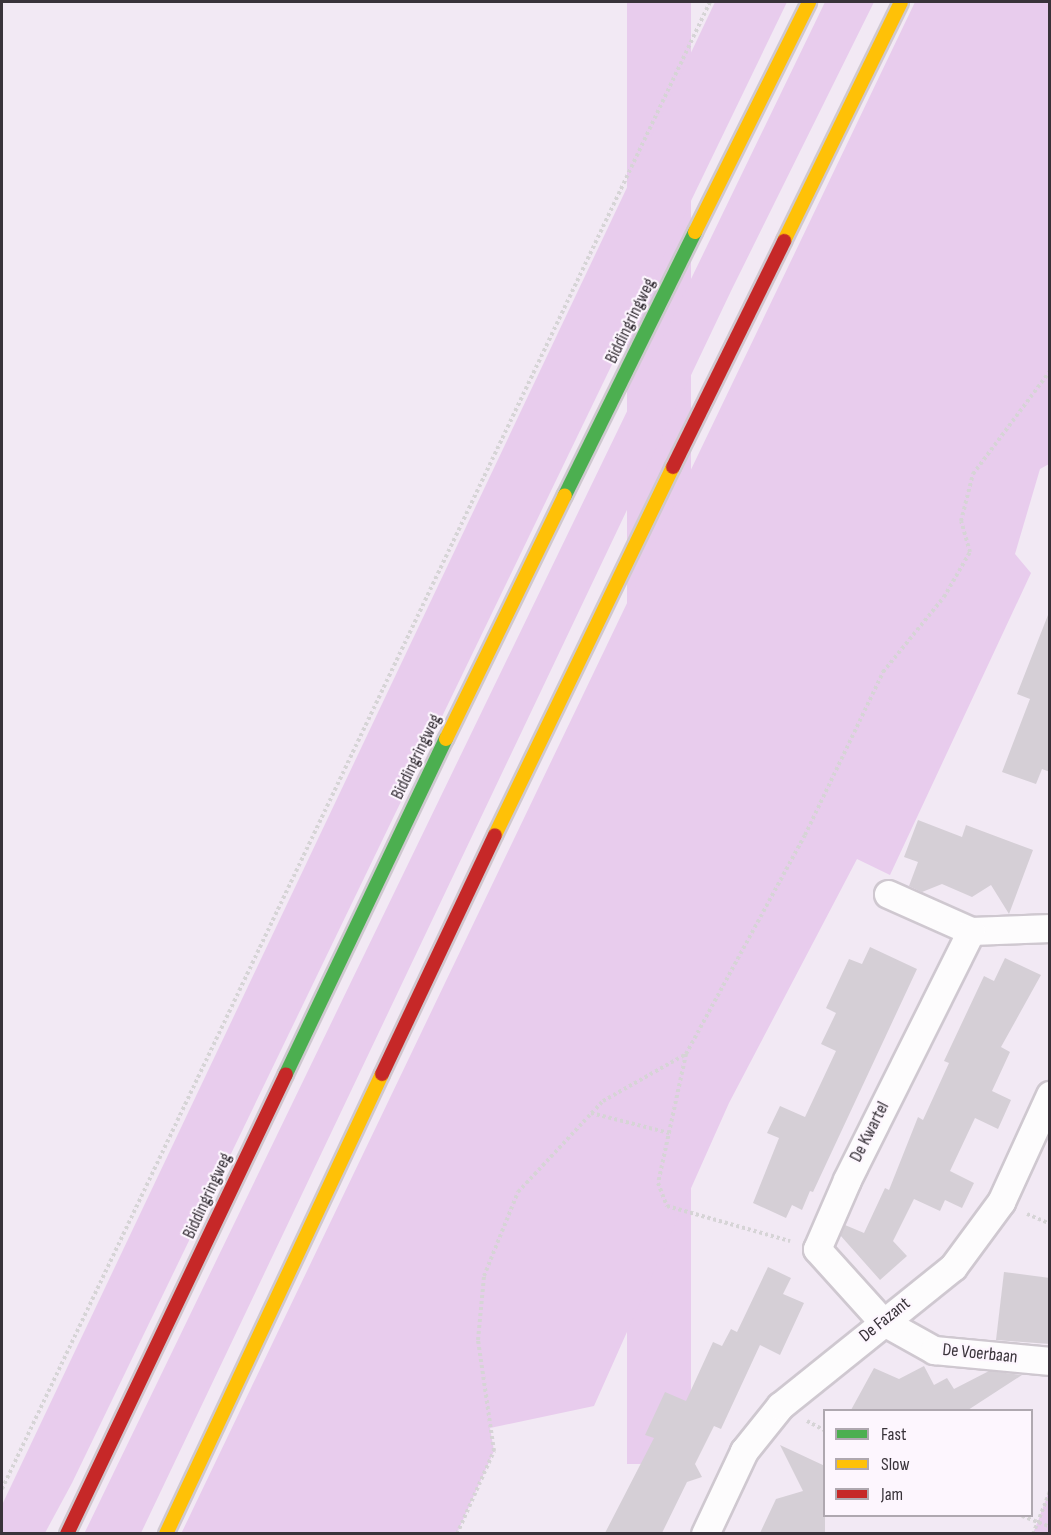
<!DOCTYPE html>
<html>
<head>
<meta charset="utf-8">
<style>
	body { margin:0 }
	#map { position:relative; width:1051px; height:1535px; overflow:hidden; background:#f2e9f4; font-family:"Sofia Sans Condensed",sans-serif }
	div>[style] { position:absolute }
	.green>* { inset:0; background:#e8cced; transform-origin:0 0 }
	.building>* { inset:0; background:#d5cfd6 }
	.path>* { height:4px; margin-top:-2px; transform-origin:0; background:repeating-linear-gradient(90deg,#d6d4d6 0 3px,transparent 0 6px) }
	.roads { filter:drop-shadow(2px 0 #cfc8d0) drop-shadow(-2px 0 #cfc8d0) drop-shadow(0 2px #cfc8d0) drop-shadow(0 -2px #cfc8d0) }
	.street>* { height:27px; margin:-13.5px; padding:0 13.5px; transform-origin:13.5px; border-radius:13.5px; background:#fdfcfd }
	.fast>* { height:14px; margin:-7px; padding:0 7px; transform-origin:7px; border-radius:7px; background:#4caf50 }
	.slow>* { height:14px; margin:-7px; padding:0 7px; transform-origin:7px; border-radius:7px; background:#ffc107 }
	.jam>* { height:14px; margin:-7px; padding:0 7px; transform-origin:7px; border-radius:7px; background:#c62828 }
	span { translate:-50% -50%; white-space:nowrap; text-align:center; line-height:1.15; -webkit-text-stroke:4.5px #fdf6fe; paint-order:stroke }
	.street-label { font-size:18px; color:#39333a }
	.frame { position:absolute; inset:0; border:3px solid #39333a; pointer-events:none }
	.legend { position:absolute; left:823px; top:1409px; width:210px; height:108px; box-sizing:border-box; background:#fdf6fe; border:2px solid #afa8b0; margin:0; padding:8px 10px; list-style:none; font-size:18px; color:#39333a }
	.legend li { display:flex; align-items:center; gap:12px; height:30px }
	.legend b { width:30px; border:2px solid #afa8b0 }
</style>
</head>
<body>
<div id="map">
	<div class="green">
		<i style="left:627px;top:2px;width:64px;height:1462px"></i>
		<i style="clip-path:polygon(715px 2px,787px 2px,72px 1483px,45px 1533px,2px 1533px,2px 1505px)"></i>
		<i style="clip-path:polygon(825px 2px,874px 2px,731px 291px,141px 1533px,84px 1534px)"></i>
		<i style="clip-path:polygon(915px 2px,1049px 2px,1049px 464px,1040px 469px,1015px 554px,1031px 573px,890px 875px,857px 859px,729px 1103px,594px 1406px,490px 1428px,494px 1451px,457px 1533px,181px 1534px)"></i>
		<i style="clip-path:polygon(1049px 1491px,1049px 1533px,1033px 1533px,1038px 1521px)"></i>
	</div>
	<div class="building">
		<i style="clip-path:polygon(1048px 615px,1050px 772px,1042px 769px,1036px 784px,1002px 772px,1030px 699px,1017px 694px)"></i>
		<i style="clip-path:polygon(918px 820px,962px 837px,966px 825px,1033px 850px,1009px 914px,991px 885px,972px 897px,942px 884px,922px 892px,909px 886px,918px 862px,904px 857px)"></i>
		<i style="clip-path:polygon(870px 947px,917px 969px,813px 1192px,810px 1191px,802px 1210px,792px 1205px,786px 1218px,753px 1203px,779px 1138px,767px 1133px,780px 1106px,805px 1117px,836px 1051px,821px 1044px,836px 1013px,826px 1008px,849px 959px,862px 964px)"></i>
		<i style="clip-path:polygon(1005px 958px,1041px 975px,1001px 1047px,1010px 1052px,992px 1091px,1011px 1100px,998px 1129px,975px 1118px,950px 1171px,974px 1183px,962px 1208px,945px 1200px,940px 1211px,914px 1199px,893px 1241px,907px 1256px,880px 1280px,840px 1235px,845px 1225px,864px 1233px,885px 1188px,889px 1190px,918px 1117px,923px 1120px,949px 1063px,944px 1061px,984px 976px,994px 981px)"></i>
		<i style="clip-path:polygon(768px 1267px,791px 1278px,783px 1294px,804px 1303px,780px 1355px,760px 1345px,721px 1429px,714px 1426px,695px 1464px,702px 1477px,687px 1482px,662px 1533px,605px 1533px,654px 1438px,645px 1435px,665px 1392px,686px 1401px,713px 1342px,722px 1346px,731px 1329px,737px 1332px)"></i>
		<i style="clip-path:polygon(1004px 1272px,1050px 1278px,1050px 1344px,996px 1340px)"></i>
		<i style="clip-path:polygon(924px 1366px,934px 1385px,947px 1378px,954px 1389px,989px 1371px,1022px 1375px,968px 1410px,851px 1410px,874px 1368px,899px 1379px)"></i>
		<i style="clip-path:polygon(780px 1445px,825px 1466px,825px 1533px,760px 1533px,776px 1499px,803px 1491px)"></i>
	</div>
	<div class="path">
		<i style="left:686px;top:1054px;width:132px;rotate:102.2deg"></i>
		<i style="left:658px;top:1183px;width:25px;rotate:69deg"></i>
		<i style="left:667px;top:1206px;width:128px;rotate:15.9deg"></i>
		<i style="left:591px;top:1113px;width:81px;rotate:14.4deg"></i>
		<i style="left:1027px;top:1214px;width:25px;rotate:23deg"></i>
		<i style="left:807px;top:1421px;width:19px;rotate:28deg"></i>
		<i style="left:2px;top:1489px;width:1647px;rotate:-64.54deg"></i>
		<i style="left:1022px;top:1516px;width:30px;rotate:21deg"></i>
		<i style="left:457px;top:1534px;width:91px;rotate:-66deg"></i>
		<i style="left:494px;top:1451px;width:112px;rotate:-98.2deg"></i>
		<i style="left:478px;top:1340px;width:64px;rotate:-84.6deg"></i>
		<i style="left:484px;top:1276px;width:91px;rotate:-68deg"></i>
		<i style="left:518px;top:1192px;width:125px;rotate:-47deg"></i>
		<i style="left:603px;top:1101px;width:95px;rotate:-29.5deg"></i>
		<i style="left:686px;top:1054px;width:249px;rotate:-61.5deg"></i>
		<i style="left:805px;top:835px;width:181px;rotate:-64.4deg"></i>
		<i style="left:883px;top:672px;width:97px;rotate:-50.9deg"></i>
		<i style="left:944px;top:597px;width:52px;rotate:-60deg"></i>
		<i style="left:970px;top:552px;width:32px;rotate:-106deg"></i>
		<i style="left:961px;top:521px;width:49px;rotate:-75.7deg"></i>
		<i style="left:973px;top:474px;width:129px;rotate:-53.2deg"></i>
		<i style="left:1033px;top:1534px;width:46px;rotate:-68.4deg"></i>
	</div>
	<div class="roads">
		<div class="street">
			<i style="left:888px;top:894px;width:91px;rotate:24deg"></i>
			<i style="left:1050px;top:928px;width:79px;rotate:177.8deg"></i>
			<i style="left:971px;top:931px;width:278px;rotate:116.5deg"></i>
			<i style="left:847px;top:1180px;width:75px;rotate:113.5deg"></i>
			<i style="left:817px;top:1249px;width:97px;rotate:47.9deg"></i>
			<i style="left:882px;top:1321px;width:60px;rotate:29.1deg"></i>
			<i style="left:934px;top:1350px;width:117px;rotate:5.4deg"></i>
			<i style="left:705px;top:1534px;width:92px;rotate:-64.8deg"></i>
			<i style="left:744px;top:1451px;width:58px;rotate:-51.3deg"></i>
			<i style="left:780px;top:1406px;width:222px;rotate:-38.8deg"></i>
			<i style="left:953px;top:1267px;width:81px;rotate:-53.6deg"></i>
			<i style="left:1001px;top:1202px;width:118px;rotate:-65.4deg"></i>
		</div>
		<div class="fast">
			<i style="left:565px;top:495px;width:293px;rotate:-63.7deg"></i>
			<i style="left:286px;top:1074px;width:371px;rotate:-64.5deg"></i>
		</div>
		<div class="slow">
			<i style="left:695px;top:232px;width:257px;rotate:-63.6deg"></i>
			<i style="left:784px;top:241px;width:266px;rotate:-63.9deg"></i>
			<i style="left:446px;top:739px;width:271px;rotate:-64deg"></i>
			<i style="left:495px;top:835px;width:409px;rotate:-64.2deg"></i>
			<i style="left:166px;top:1534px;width:508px;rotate:-64.85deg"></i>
		</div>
		<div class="jam">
			<i style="left:673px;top:467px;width:252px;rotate:-63.8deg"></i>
			<i style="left:382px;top:1074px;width:264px;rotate:-64.7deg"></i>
			<i style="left:67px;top:1534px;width:509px;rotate:-64.54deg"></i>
		</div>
	</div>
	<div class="street-label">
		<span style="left:631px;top:321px;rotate:-64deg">Biddingringweg</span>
		<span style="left:417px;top:757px;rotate:-64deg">Biddingringweg</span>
		<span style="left:870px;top:1132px;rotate:-63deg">De Kwartel</span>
		<span style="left:208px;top:1196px;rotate:-65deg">Biddingringweg</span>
		<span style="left:885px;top:1320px;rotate:-39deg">De Fazant</span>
		<span style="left:980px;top:1354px;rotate:6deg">De Voerbaan</span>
	</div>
	<div class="frame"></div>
	<ul class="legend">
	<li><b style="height:8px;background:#4caf50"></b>Fast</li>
	<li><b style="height:8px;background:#ffc107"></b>Slow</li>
	<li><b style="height:8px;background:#c62828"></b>Jam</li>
	</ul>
</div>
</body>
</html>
